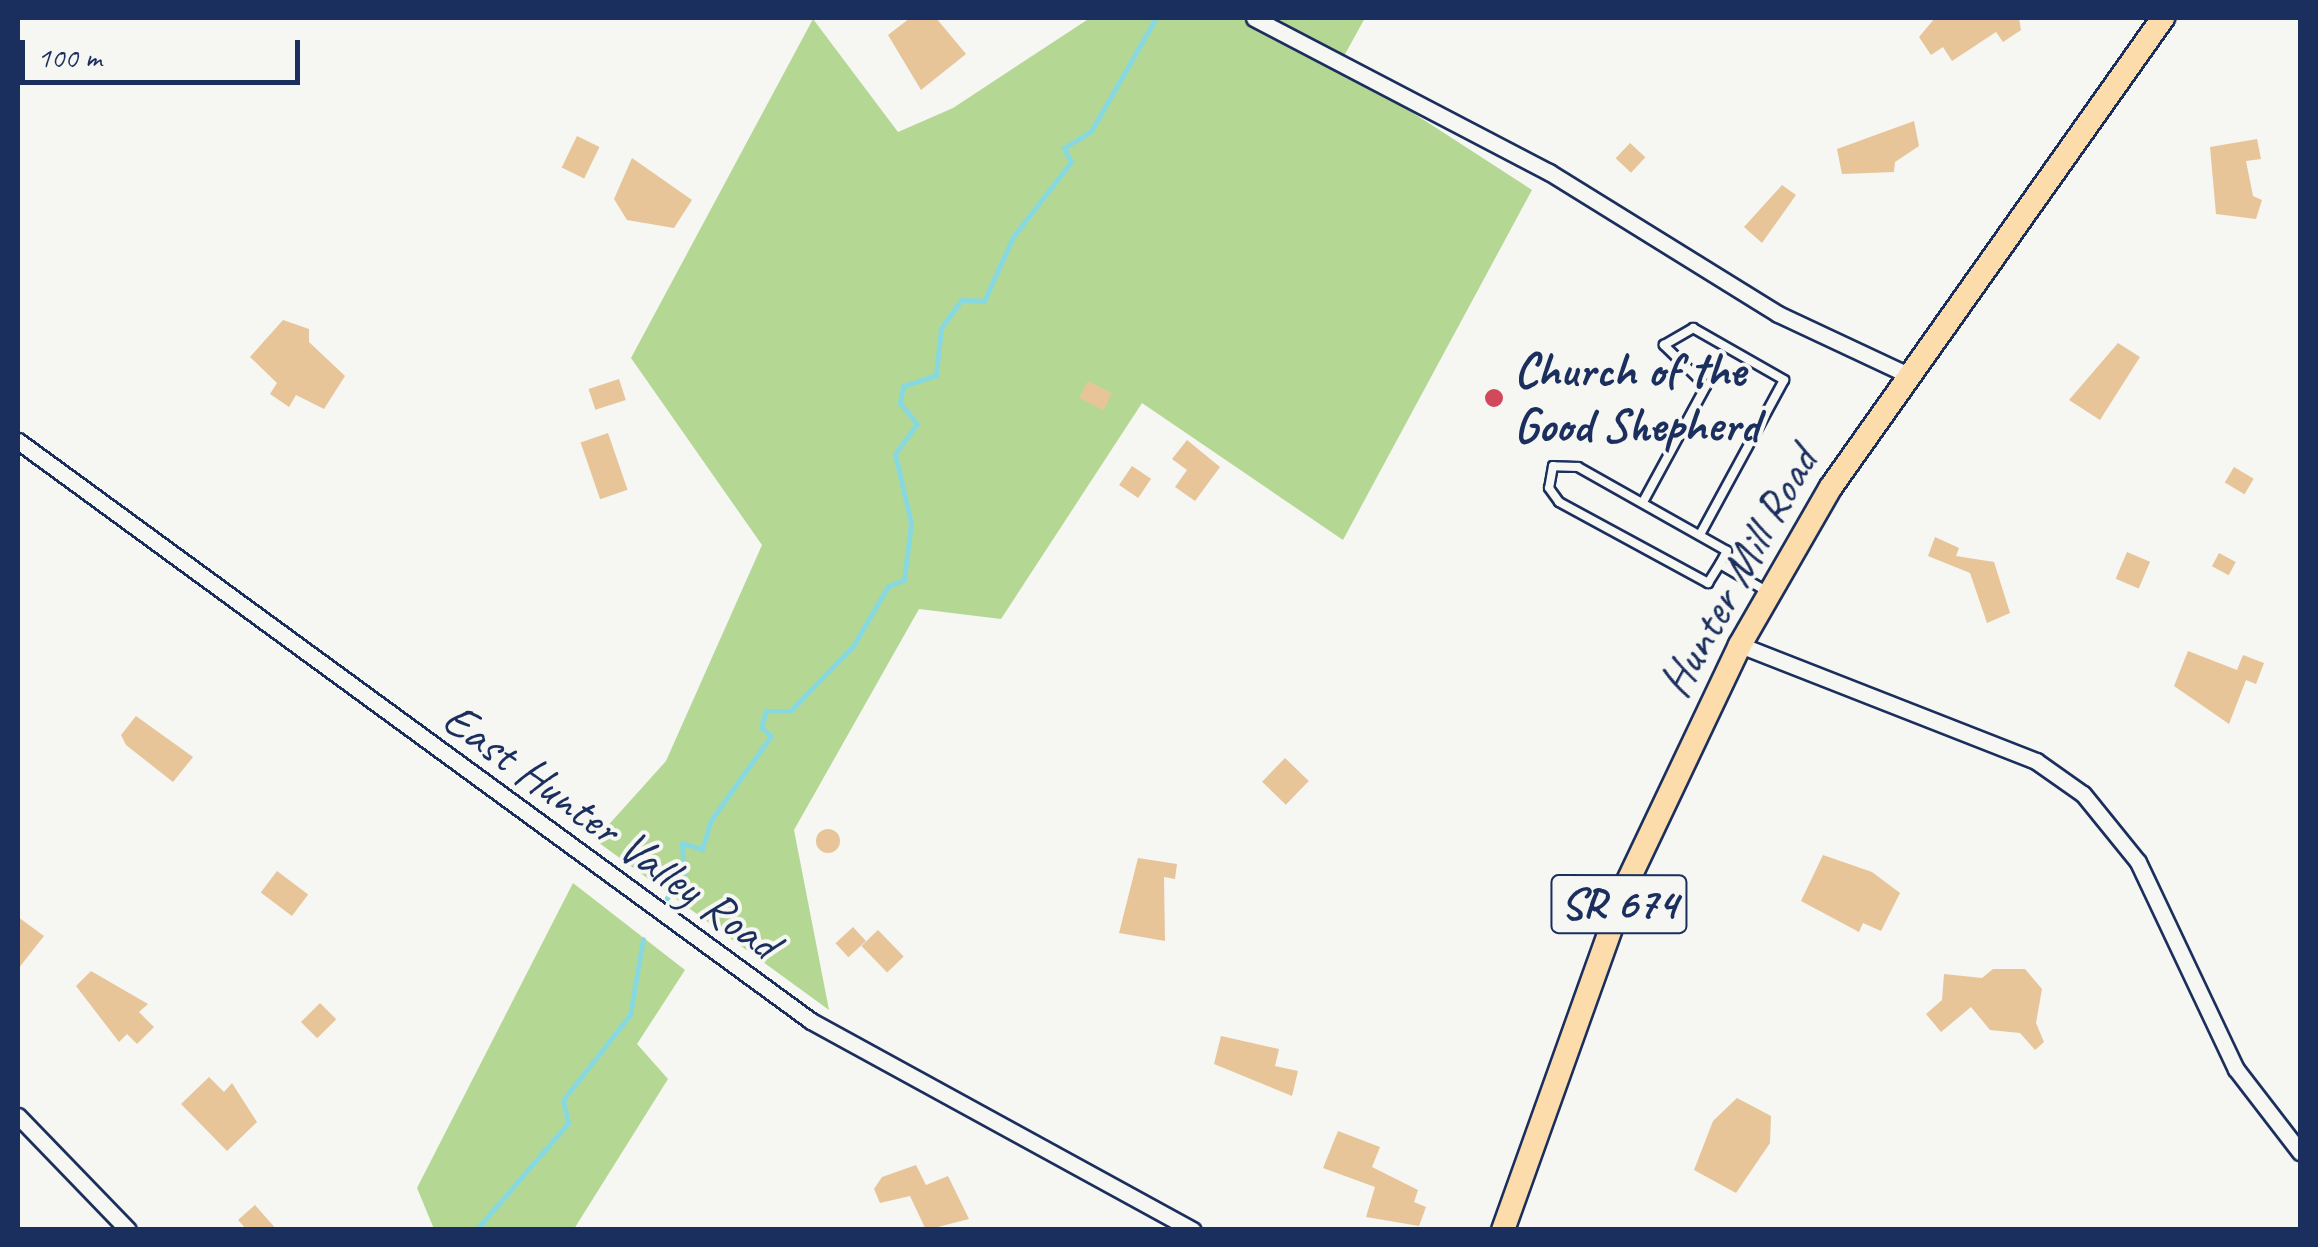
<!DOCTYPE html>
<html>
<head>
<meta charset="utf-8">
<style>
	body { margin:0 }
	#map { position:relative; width:2318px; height:1247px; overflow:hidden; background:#f6f6f2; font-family:Caveat,sans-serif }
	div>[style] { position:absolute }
	.green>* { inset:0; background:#b4d893 }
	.stream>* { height:5px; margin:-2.5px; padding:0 2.5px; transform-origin:2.5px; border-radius:2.5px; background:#88d9df }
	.building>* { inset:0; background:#e7c599; transform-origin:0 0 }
	.round { border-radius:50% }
	.roads { filter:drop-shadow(2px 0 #1b2f5e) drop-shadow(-2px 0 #1b2f5e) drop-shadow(0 2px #1b2f5e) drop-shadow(0 -2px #1b2f5e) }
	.service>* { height:8px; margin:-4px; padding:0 4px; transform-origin:4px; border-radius:4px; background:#f6f6f2 }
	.minor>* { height:15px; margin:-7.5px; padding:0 7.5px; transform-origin:7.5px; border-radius:7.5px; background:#f6f6f2 }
	.primary>* { height:22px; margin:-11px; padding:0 11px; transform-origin:11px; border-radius:11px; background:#fddcac }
	.dots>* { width:28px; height:28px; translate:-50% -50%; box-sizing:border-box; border:5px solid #f6f6f2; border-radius:50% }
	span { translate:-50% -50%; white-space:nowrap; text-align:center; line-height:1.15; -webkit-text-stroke:8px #f6f6f2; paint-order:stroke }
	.shield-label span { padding:2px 8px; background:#f6f6f2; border:2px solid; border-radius:8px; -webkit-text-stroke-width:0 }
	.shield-label { font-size:45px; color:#1b2f5e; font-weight:700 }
	.poi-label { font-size:48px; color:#1b2f5e; font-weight:700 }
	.left { translate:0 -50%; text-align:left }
	.street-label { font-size:48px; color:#1b2f5e }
	.frame { position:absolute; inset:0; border:20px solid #1b2f5e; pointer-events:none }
	.scale { position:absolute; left:20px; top:40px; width:280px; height:45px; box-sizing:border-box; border:5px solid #1b2f5e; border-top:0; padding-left:12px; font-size:30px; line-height:35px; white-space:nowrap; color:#1b2f5e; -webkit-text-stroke:8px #f6f6f2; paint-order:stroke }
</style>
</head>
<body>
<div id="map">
	<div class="green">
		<i style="clip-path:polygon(1090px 18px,1365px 18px,1339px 65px,1532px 190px,1343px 540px,1142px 403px,1001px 619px,919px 609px,794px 830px,829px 1010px,595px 840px,666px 761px,762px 545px,631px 358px,813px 19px,898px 132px,953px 108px)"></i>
		<i style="clip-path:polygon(573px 883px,685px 970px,637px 1044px,668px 1079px,574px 1229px,434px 1229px,417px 1188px)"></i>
	</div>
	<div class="stream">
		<i style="left:667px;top:898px;width:30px;rotate:-56deg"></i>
		<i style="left:684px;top:873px;width:30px;rotate:-94deg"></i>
		<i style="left:682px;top:843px;width:21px;rotate:17deg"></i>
		<i style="left:702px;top:849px;width:30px;rotate:-73deg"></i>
		<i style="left:711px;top:820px;width:103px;rotate:-54.5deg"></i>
		<i style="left:771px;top:736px;width:13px;rotate:-138deg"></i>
		<i style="left:761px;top:727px;width:17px;rotate:-73deg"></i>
		<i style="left:766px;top:711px;width:24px"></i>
		<i style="left:790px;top:711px;width:91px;rotate:-45.9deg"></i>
		<i style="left:853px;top:646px;width:69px;rotate:-59.7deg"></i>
		<i style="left:888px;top:586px;width:17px;rotate:-21deg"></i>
		<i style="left:904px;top:580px;width:57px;rotate:-83deg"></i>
		<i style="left:911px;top:523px;width:71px;rotate:-103.1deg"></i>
		<i style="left:895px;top:454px;width:37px;rotate:-54deg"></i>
		<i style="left:917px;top:424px;width:27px;rotate:-129deg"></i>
		<i style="left:900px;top:403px;width:17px;rotate:-80deg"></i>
		<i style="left:903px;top:386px;width:35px;rotate:-18deg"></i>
		<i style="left:936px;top:375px;width:47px;rotate:-83.9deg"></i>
		<i style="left:941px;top:328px;width:34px;rotate:-54deg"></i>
		<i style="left:961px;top:300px;width:23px;rotate:2deg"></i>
		<i style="left:984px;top:301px;width:70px;rotate:-65.6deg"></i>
		<i style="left:1013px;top:237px;width:95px;rotate:-52.3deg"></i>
		<i style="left:1071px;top:162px;width:16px;rotate:-117deg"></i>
		<i style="left:1064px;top:148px;width:32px;rotate:-32deg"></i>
		<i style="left:1091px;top:131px;width:130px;rotate:-60.1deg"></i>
		<i style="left:476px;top:1230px;width:141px;rotate:-49.3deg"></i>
		<i style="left:568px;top:1123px;width:24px;rotate:-102deg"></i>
		<i style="left:563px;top:1100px;width:108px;rotate:-51.8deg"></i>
		<i style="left:630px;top:1015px;width:77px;rotate:-80.3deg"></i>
	</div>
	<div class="building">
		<i style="clip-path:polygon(910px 18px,936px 18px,966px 54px,921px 90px,888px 35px)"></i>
		<i style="clip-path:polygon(1935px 18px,2019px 18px,2021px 30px,2003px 42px,1996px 32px,1952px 61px,1943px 47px,1931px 55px,1919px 37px)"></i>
		<i style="clip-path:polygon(1914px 121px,1919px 146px,1895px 162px,1894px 172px,1842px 174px,1837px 149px)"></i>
		<i style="left:577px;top:136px;width:25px;height:35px;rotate:26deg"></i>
		<i style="clip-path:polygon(2257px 139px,2261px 159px,2246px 161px,2253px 196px,2262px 200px,2256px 219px,2216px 214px,2210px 147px)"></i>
		<i style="left:1630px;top:143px;width:21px;height:21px;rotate:43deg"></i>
		<i style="clip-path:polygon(632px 158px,692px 200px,674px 228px,627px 220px,614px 199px)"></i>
		<i style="clip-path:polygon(1782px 185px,1796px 195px,1762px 243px,1744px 227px)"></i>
		<i style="clip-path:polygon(283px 320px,309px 329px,309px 342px,345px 376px,324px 409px,296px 395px,289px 407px,270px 394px,277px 383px,250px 357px)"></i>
		<i style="clip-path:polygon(2118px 343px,2140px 357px,2100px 420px,2069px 400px)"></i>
		<i style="left:619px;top:379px;width:22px;height:32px;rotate:72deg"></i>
		<i style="left:1088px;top:381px;width:27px;height:19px;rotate:27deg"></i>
		<i style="left:608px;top:433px;width:60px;height:29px;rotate:71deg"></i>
		<i style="clip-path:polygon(1187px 440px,1220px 467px,1195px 501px,1175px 487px,1187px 470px,1172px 459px)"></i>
		<i style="left:1132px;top:466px;width:23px;height:23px;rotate:34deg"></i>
		<i style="left:2234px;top:467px;width:23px;height:18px;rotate:31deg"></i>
		<i style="clip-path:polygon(1935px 537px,1959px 548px,1956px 556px,1994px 562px,2010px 613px,1987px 623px,1970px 573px,1928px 556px)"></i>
		<i style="left:2127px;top:552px;width:25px;height:29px;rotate:23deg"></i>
		<i style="left:2219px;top:553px;width:19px;height:15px;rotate:28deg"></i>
		<i style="clip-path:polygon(2188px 651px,2237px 670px,2243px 655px,2264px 663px,2256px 684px,2246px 680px,2229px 724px,2174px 686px)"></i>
		<i style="clip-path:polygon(136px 716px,193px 757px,173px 782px,126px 745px,121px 735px)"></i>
		<i style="left:1285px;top:758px;width:33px;height:33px;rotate:44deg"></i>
		<i class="round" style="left:816px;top:829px;width:24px;height:24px"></i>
		<i style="clip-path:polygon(1823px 855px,1872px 872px,1900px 893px,1881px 931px,1863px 923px,1859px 932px,1801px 901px)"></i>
		<i style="clip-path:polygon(1138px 858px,1177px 864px,1175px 879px,1164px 877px,1165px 941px,1119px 933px)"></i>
		<i style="left:277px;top:871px;width:39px;height:27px;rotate:37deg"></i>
		<i style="clip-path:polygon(18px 917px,44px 936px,18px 969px)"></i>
		<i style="left:853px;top:927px;width:19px;height:24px;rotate:47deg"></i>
		<i style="left:878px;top:930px;width:37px;height:23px;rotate:46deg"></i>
		<i style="clip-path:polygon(1993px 969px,2025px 969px,2042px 989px,2036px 1023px,2044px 1042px,2035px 1050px,2020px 1033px,1990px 1030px,1971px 1007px,1941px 1032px,1926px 1014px,1942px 1000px,1944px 974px,1982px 978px)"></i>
		<i style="clip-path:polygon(91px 971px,148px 1004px,139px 1012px,154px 1027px,137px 1044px,127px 1034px,119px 1042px,76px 986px)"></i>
		<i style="left:320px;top:1003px;width:23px;height:27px;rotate:45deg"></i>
		<i style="clip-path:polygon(1221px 1036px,1279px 1049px,1275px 1066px,1298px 1071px,1292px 1096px,1214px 1064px)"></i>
		<i style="clip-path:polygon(209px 1077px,224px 1092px,232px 1083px,257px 1122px,227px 1151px,181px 1104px)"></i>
		<i style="clip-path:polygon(1737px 1098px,1771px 1116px,1770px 1143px,1736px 1193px,1694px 1170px,1713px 1121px)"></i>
		<i style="clip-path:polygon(1338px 1131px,1380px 1147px,1372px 1167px,1418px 1190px,1414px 1202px,1426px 1207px,1419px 1226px,1366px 1217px,1375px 1187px,1323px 1168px)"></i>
		<i style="clip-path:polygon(916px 1165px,926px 1185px,948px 1176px,969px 1219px,926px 1230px,910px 1196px,880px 1203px,874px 1189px,882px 1177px)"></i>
		<i style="clip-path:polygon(255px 1205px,277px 1230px,247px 1230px,238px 1220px)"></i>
	</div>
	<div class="roads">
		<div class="service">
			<i style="left:1643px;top:502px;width:132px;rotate:-61.5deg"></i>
			<i style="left:1706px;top:386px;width:59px;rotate:-135.7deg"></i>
			<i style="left:1664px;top:345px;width:34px;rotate:-30deg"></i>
			<i style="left:1693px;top:328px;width:105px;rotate:29.7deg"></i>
			<i style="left:1784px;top:380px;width:176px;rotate:118.5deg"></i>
			<i style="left:1720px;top:564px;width:15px;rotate:-62deg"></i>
			<i style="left:1727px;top:551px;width:171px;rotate:-150.6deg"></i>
			<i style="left:1578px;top:467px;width:25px;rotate:-178deg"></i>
			<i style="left:1553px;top:466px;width:22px;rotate:100deg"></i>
			<i style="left:1549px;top:488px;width:17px;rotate:54deg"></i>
			<i style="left:1559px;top:502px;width:170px;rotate:28.5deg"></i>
			<i style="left:1708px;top:583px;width:22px;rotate:-58deg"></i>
			<i style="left:1720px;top:564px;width:56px;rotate:30.3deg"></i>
		</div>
		<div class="minor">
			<i style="left:1254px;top:18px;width:333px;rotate:27.6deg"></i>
			<i style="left:1549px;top:172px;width:269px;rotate:31.8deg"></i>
			<i style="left:1778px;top:314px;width:144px;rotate:25.1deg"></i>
			<i style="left:18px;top:441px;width:982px;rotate:36.18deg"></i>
			<i style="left:811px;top:1021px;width:435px;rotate:28.7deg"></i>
			<i style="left:1740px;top:645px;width:318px;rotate:21.4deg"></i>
			<i style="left:2036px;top:761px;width:57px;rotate:35.1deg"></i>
			<i style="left:2083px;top:794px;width:87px;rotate:51deg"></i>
			<i style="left:2138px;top:862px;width:229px;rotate:64.7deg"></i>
			<i style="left:2236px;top:1069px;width:105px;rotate:52.4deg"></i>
			<i style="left:18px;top:1116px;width:158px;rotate:46deg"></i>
		</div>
		<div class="primary">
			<i style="left:1503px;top:1230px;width:368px;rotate:-70.3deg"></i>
			<i style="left:1627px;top:883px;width:263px;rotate:-64.6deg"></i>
			<i style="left:1740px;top:645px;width:182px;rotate:-60.1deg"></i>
			<i style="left:1831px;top:487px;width:575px;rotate:-54.71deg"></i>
		</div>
	</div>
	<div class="dots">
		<i style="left:1494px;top:398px;background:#d1495b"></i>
	</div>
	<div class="shield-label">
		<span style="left:1619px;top:904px">SR 674</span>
	</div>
	<div class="poi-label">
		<span class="left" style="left:1514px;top:398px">Church of the<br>Good Shepherd</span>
	</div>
	<div class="street-label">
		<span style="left:1738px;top:572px;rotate:-61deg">Hunter Mill Road</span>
		<span style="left:611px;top:831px;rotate:36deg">East Hunter Valley Road</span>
	</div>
	<div class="frame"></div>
	<div class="scale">100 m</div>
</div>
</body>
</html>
